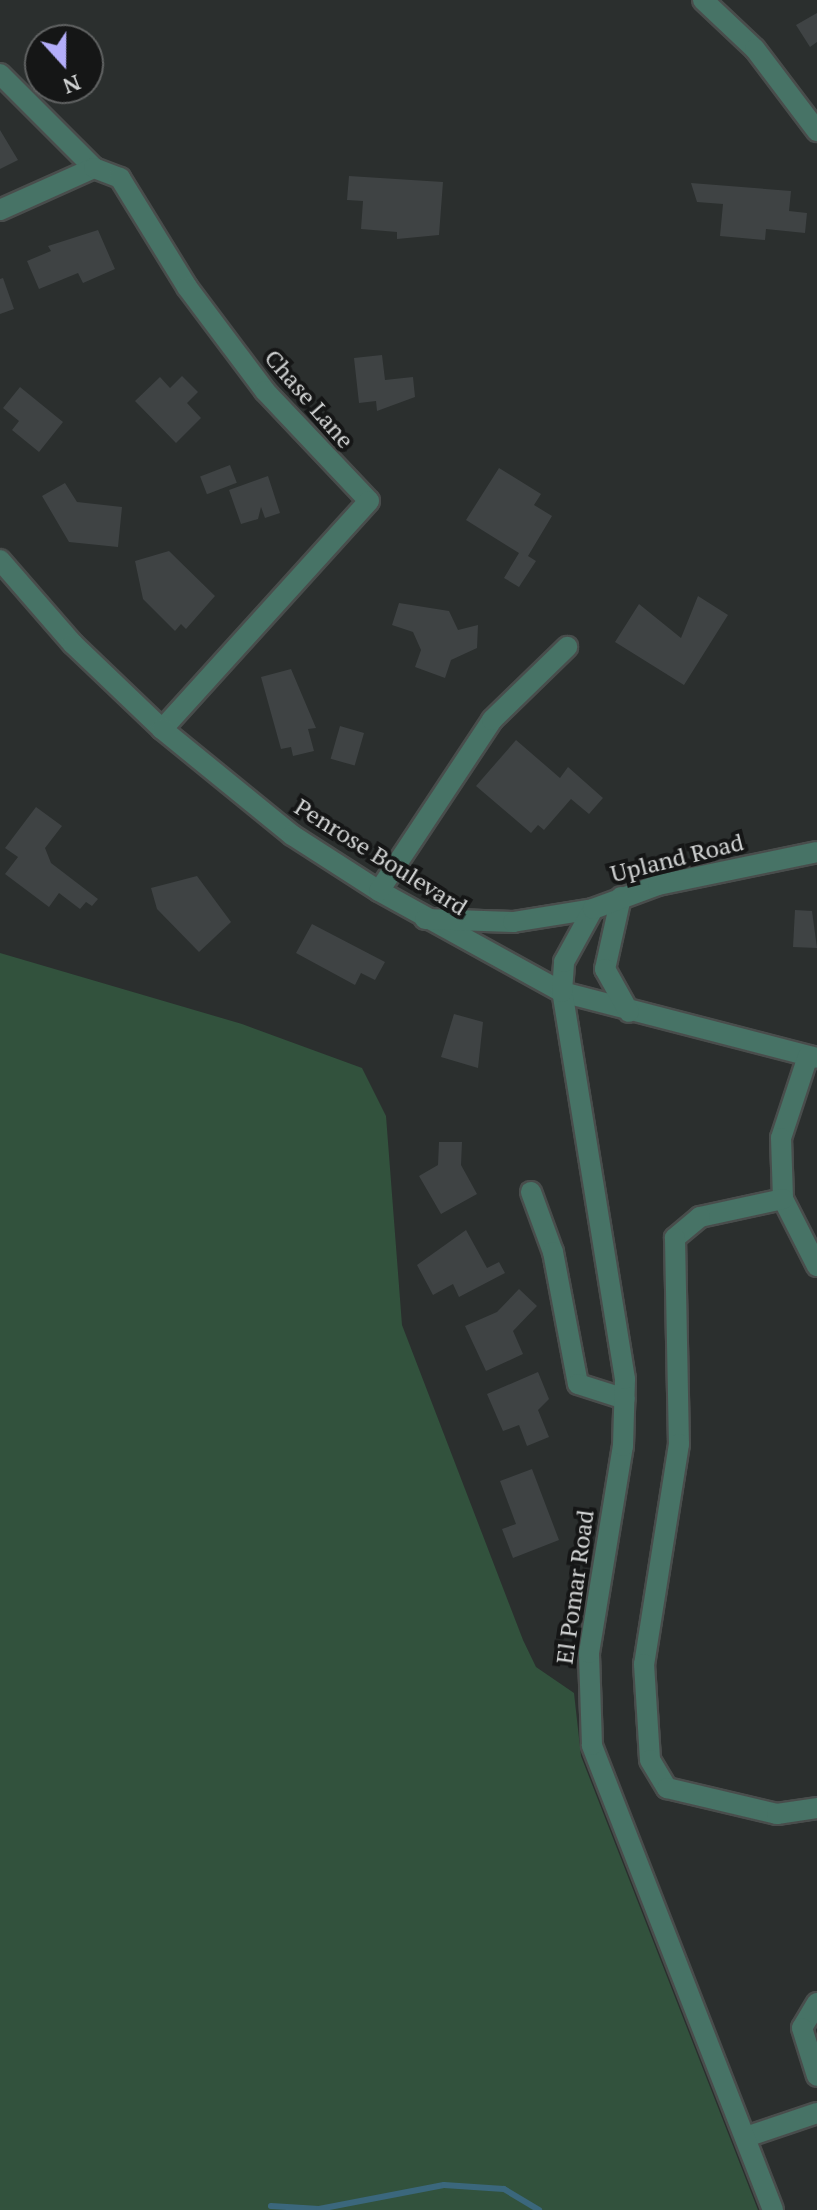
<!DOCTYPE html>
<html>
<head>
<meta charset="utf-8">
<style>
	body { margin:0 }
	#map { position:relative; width:817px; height:2210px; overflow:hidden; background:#2b2f2e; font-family:"PT Serif",serif }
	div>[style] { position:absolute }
	.green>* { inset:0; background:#32523d }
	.stream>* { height:6px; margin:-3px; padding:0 3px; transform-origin:3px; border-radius:3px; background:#3b677c }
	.building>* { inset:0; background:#3f4344; transform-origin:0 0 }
	.roads { filter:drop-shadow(2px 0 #494d4c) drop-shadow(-2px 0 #494d4c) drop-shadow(0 2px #494d4c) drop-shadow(0 -2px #494d4c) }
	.minor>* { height:20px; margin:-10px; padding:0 10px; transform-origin:10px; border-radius:10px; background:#477366 }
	span { translate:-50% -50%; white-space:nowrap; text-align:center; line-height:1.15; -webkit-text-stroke:8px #151616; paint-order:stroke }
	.street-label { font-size:24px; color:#d1d3d3 }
	.north { position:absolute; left:24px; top:24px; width:80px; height:80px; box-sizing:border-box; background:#151616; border:2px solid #606262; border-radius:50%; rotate:159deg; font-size:22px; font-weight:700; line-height:32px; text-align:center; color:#d1d3d3 }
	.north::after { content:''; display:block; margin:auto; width:28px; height:36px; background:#b3adf9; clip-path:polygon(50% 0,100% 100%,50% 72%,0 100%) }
</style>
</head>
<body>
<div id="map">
	<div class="green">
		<i style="clip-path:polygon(0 953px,242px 1024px,362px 1068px,386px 1116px,402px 1325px,523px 1640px,536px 1667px,574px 1693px,581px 1756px,758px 2210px,0 2210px)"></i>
	</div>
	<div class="stream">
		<i style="left:271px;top:2206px;width:48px;rotate:3.6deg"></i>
		<i style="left:319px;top:2209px;width:127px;rotate:-10.9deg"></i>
		<i style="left:444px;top:2185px;width:60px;rotate:3.8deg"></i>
		<i style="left:504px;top:2189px;width:41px;rotate:31deg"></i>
	</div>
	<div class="building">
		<i style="clip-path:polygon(817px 13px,817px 42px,810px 47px,796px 25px)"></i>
		<i style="clip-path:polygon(0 130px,18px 160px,0 169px)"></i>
		<i style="clip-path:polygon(349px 176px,443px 182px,439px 235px,397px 239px,397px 232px,361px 229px,363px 201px,347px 200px)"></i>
		<i style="clip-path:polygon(691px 183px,791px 191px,789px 211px,807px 213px,805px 233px,766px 229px,765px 240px,720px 236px,723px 204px,697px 202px)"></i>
		<i style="clip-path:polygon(98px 230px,115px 269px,83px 283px,78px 273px,39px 289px,27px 261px,51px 251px,48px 246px)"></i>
		<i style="clip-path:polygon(3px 278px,14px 309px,0 314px,0 279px)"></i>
		<i style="clip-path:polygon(382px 355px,385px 380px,413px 377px,415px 397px,377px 411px,376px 401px,359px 403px,354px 358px)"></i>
		<i style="clip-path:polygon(182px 376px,198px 392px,187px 403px,201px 418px,176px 443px,135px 401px,160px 377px,170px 388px)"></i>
		<i style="clip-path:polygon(20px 387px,63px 422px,39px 452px,12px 430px,19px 421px,3px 408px)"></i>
		<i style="left:230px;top:465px;width:19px;height:32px;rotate:69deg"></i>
		<i style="clip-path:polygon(499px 468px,541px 494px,534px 505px,552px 516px,528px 556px,536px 561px,519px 587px,504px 578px,519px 553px,466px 520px)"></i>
		<i style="clip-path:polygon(268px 476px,280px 513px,265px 518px,261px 507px,258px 519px,241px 524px,229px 490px)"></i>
		<i style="clip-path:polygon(65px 483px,77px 502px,122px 507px,118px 547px,69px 542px,42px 496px)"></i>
		<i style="clip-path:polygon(169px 551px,215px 596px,186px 629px,181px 624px,175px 631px,143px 599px,135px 561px)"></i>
		<i style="clip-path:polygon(698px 596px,728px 615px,684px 685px,615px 642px,639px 604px,681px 638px)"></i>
		<i style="clip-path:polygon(399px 603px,449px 611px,458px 630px,478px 625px,477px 648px,451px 660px,445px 678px,415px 667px,421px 650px,413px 632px,392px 625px)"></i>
		<i style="clip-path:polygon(291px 669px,316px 728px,308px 729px,314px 751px,293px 756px,291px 747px,281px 749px,261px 677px)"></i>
		<i style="left:340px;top:726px;width:25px;height:34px;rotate:16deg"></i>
		<i style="clip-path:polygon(516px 740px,560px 778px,568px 767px,603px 798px,589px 814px,571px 799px,544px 830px,538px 825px,531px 833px,476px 786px)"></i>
		<i style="clip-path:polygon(36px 807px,62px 826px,45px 848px,51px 863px,98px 899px,92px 906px,86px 902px,80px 909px,59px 893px,49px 907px,5px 874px,18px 857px,5px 848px)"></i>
		<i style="clip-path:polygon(197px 876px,231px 922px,199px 952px,157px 909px,151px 888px)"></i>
		<i style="clip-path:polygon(795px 910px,812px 911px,817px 948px,793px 947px)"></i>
		<i style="clip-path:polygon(312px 924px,385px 962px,375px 980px,361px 973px,355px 985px,296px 953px)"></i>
		<i style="clip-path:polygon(454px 1014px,483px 1022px,478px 1068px,441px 1057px)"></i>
		<i style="clip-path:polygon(439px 1142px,462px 1142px,461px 1165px,477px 1194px,441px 1214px,419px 1176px,438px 1165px)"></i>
		<i style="clip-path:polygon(466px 1230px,487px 1268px,499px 1262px,505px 1273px,459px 1297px,453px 1284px,433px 1295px,417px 1265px)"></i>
		<i style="clip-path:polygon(519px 1289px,537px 1306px,513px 1331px,523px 1354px,486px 1371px,465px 1326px,497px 1312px)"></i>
		<i style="clip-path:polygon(538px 1372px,549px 1399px,538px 1410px,549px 1437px,527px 1446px,519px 1425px,503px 1431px,487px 1394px)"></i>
		<i style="clip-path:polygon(532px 1469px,559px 1540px,513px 1558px,502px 1529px,516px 1524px,500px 1481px)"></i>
	</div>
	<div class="roads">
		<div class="minor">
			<i style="left:703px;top:0;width:71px;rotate:43.3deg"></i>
			<i style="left:755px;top:49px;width:103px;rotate:52.9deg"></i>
			<i style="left:0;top:74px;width:133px;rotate:45deg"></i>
			<i style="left:0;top:210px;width:103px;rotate:-24.1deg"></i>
			<i style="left:94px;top:168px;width:28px;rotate:21deg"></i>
			<i style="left:120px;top:178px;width:128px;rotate:58.4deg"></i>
			<i style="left:187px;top:287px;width:130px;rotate:53.1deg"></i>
			<i style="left:265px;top:391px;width:151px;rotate:46.6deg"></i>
			<i style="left:369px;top:501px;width:308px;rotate:132.2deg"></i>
			<i style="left:0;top:560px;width:111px;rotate:49deg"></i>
			<i style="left:73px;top:644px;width:123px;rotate:43.7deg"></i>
			<i style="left:162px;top:729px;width:168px;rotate:39.2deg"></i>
			<i style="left:292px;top:835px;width:103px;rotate:32.8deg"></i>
			<i style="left:379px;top:891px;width:209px;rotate:28.9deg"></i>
			<i style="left:562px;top:992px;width:263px;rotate:14.5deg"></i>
			<i style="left:379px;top:891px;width:205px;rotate:-56.5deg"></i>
			<i style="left:492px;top:720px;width:105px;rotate:-44.2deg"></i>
			<i style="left:621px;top:897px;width:74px;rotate:102.5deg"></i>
			<i style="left:605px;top:969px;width:49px;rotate:60.8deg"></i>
			<i style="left:425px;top:919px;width:88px;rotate:2deg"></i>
			<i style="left:513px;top:922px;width:81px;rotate:-9.2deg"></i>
			<i style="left:808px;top:1056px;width:86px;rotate:108.2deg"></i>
			<i style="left:781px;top:1138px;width:61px;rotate:88.1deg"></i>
			<i style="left:783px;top:1199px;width:75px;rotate:63.1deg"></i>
			<i style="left:531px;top:1192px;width:64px;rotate:69.9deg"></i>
			<i style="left:553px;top:1252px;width:134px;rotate:79.3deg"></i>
			<i style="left:578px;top:1384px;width:49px;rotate:17.7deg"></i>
			<i style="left:783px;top:1199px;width:85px;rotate:167.8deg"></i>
			<i style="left:700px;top:1217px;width:33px;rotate:140deg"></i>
			<i style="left:675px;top:1238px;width:206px;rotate:88.9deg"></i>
			<i style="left:679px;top:1444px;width:223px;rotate:99deg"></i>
			<i style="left:644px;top:1664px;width:96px;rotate:86.4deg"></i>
			<i style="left:650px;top:1760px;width:33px;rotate:59deg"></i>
			<i style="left:667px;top:1788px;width:113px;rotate:13.3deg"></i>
			<i style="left:777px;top:1814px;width:40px;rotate:-8.5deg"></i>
			<i style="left:817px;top:2003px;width:29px;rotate:121deg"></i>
			<i style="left:802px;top:2028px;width:50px;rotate:72.6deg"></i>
			<i style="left:746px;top:2137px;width:75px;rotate:-18.7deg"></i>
			<i style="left:773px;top:2210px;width:499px;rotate:-111.3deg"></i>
			<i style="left:592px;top:1745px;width:92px;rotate:-91.9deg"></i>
			<i style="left:589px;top:1653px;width:210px;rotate:-80.7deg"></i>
			<i style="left:623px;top:1446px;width:67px;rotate:-88.3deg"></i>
			<i style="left:625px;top:1379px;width:392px;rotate:-99.2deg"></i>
			<i style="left:562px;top:992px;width:30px;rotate:-86deg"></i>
			<i style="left:564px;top:962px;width:60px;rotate:-61.3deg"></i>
			<i style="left:593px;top:909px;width:69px;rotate:-20.3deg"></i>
			<i style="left:658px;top:885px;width:162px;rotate:-11.7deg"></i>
		</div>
	</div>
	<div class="street-label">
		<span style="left:309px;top:399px;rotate:49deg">Chase Lane</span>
		<span style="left:381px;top:857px;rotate:32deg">Penrose Boulevard</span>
		<span style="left:677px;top:858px;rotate:-14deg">Upland Road</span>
		<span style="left:575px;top:1587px;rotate:-82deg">El Pomar Road</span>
	</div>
	<div class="north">N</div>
</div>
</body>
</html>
